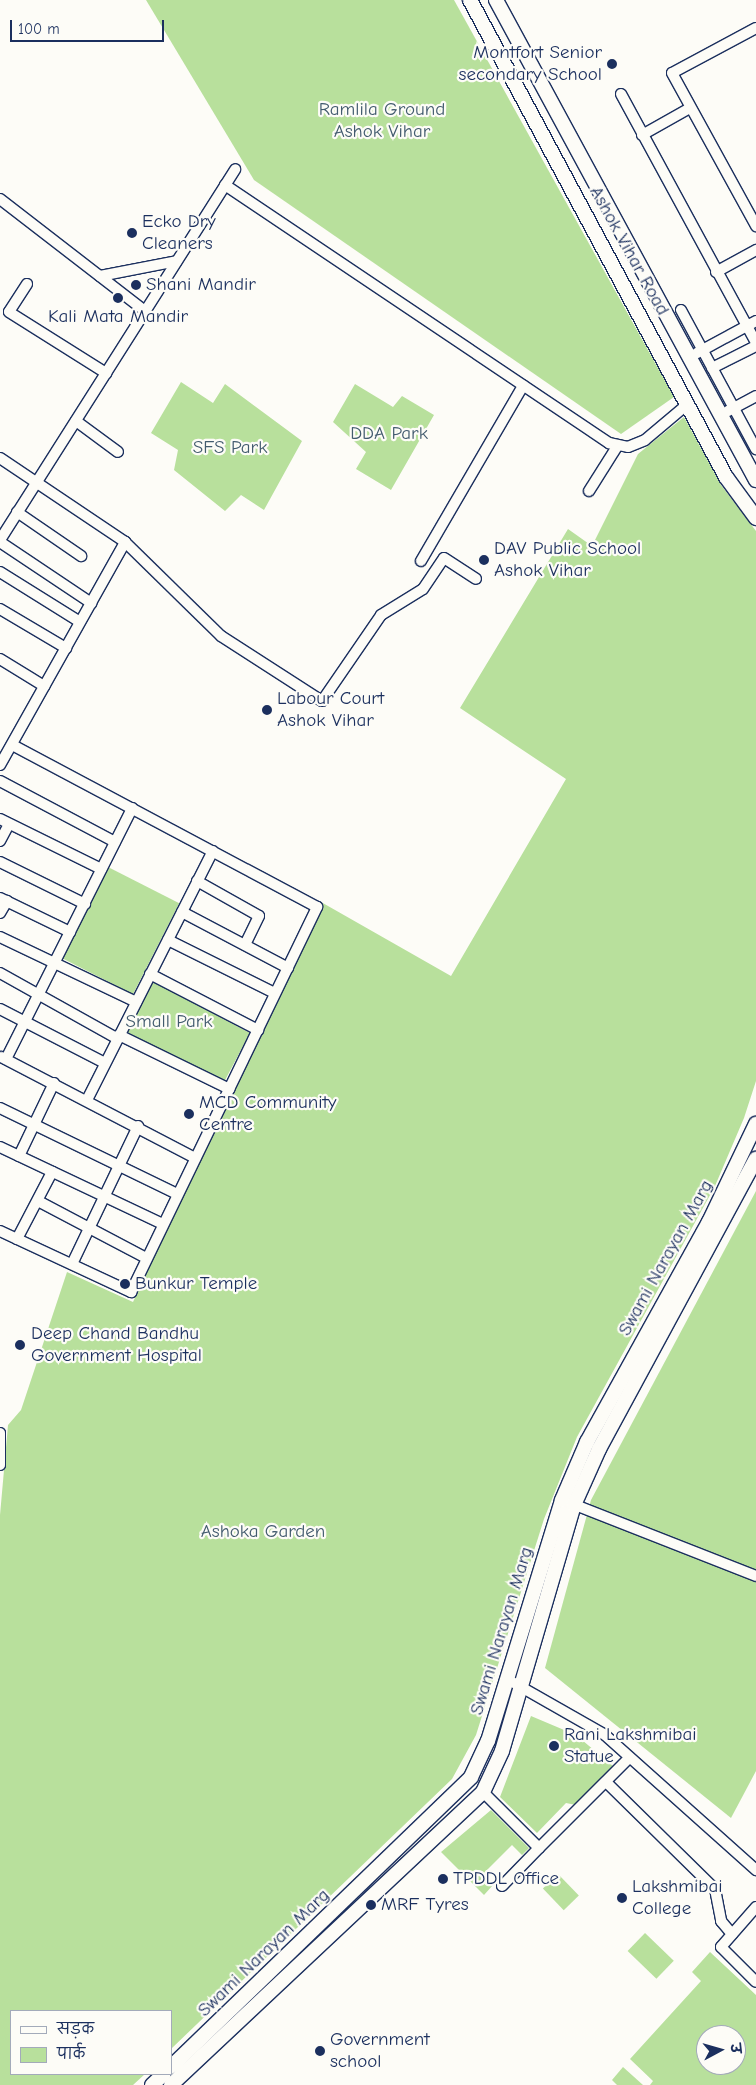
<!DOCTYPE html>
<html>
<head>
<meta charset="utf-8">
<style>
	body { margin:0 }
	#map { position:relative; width:756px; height:2085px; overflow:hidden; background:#fdfcf7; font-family:"Comic Neue","Playpen Sans Deva",sans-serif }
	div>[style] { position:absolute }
	.green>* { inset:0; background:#b8e09c; transform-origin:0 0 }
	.roads { filter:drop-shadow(1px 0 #1b2f5e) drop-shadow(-1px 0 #1b2f5e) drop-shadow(0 1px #1b2f5e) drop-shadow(0 -1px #1b2f5e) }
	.street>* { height:10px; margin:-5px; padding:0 5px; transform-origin:5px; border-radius:5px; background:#fdfcf7 }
	.secondary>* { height:14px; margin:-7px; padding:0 7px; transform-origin:7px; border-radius:7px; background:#fdfcf7 }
	.dots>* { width:14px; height:14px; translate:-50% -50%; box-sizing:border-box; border:2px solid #fdfcf7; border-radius:50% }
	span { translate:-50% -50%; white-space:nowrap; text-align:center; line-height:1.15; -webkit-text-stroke:4.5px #fdfcf7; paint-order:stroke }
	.poi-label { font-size:19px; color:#1b2f5e }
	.right { translate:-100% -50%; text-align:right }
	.left { translate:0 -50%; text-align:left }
	.park-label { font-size:19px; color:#425b6e }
	.street-label { font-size:19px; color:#1b2f5e }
	.legend { position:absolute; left:10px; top:2010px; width:162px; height:65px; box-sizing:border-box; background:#fdfcf7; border:1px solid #a3aaba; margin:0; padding:6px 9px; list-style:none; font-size:15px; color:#1b2f5e }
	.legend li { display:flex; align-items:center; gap:10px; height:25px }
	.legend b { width:25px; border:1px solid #a3aaba }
	.north { position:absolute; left:696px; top:2025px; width:50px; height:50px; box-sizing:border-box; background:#fdfcf7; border:1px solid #a3aaba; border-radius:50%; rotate:84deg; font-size:14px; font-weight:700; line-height:20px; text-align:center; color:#1b2f5e }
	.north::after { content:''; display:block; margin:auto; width:18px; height:22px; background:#1b2f5e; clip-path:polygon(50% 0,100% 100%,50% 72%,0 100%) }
	.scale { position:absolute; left:10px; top:20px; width:154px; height:22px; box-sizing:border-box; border:2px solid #1b2f5e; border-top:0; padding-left:6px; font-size:15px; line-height:18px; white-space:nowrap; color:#1b2f5e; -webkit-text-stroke:4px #fdfcf7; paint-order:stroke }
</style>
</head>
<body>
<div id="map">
	<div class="green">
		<i style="clip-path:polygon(146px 0,454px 0,674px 397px,621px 434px,254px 180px)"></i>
		<i style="clip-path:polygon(181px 382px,213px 403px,225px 384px,302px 441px,264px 510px,241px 495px,225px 511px,174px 470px,178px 450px,151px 433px)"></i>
		<i style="clip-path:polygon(355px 384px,393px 407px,402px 396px,434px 415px,391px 490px,356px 469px,366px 452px,333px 422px)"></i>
		<i style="clip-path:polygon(684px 417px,721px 485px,756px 531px,756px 1081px,744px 1118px,715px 1186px,577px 1437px,544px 1519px,476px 1735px,452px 1779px,171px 2049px,171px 2011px,11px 2011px,11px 2074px,145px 2074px,133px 2085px,0 2085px,0 1515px,8px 1425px,21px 1410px,67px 1272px,133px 1302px,321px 902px,451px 976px,566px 779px,460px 708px,568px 529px,592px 546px,638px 454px)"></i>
		<i style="left:108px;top:867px;width:80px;height:102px;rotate:27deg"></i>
		<i style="left:152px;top:981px;width:111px;height:57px;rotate:28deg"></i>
		<i style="clip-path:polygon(756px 1191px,756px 1771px,731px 1818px,545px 1668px,591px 1500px)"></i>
		<i style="clip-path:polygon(531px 1716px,576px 1735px,613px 1766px,576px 1805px,566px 1803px,537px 1833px,500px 1797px)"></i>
		<i style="clip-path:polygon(491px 1810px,529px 1848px,522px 1855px,512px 1845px,483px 1874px,493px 1885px,484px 1895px,441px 1852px)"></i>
		<i style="left:558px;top:1874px;width:30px;height:21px;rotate:46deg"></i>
		<i style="left:645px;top:1933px;width:40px;height:25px;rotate:44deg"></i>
		<i style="clip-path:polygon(evenodd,710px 1952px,756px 1995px,756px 2085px,650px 2085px,653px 2081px,630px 2059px,701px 1981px,692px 1972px,710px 1952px,706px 2035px,736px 2035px,736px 2065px,706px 2065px,706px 2035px)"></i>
		<i style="clip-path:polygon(623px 2067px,643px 2085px,617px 2085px,612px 2080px)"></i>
	</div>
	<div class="roads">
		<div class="street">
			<i style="left:756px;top:28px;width:95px;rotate:151.8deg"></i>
			<i style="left:672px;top:73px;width:175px;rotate:61.2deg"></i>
			<i style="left:621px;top:94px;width:283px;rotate:61.5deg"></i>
			<i style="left:642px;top:135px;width:55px;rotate:-29.4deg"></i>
			<i style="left:225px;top:185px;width:463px;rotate:33.9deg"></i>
			<i style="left:609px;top:443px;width:19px;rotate:12deg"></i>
			<i style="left:628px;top:447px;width:18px;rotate:-22deg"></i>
			<i style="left:645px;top:440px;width:57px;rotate:-40.1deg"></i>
			<i style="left:0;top:199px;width:183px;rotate:37.7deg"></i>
			<i style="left:716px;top:272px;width:46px;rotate:-28.8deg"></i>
			<i style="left:100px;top:276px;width:78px;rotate:-11deg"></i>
			<i style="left:27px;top:284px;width:33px;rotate:123deg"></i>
			<i style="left:9px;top:312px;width:115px;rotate:32.2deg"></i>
			<i style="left:681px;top:310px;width:158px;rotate:61.7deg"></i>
			<i style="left:697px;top:353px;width:67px;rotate:-28.5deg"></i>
			<i style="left:712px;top:368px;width:49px;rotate:-26.6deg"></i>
			<i style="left:728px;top:411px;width:32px;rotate:-28deg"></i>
			<i style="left:76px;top:421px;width:52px;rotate:36.4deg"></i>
			<i style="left:0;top:458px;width:151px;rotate:33.9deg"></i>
			<i style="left:125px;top:542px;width:134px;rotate:44.4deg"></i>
			<i style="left:221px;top:636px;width:120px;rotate:32.8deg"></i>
			<i style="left:322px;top:701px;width:104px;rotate:-55.5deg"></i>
			<i style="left:381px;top:615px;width:49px;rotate:-31.8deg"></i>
			<i style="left:423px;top:589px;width:37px;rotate:-56deg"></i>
			<i style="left:444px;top:558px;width:38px;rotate:33deg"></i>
			<i style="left:589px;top:491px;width:54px;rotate:-57.8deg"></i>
			<i style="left:17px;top:512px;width:78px;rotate:34.5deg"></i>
			<i style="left:0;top:540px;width:439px;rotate:-57.6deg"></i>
			<i style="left:0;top:542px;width:110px;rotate:33.8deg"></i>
			<i style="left:421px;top:561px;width:203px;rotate:-59.8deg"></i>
			<i style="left:0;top:572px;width:94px;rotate:32deg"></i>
			<i style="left:0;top:609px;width:77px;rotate:30.6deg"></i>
			<i style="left:0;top:659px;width:52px;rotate:31.5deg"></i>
			<i style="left:0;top:765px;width:256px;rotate:-60.7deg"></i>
			<i style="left:0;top:781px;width:130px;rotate:27.9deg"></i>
			<i style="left:0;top:819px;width:113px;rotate:26.3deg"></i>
			<i style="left:0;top:841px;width:19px;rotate:-62deg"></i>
			<i style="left:0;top:862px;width:95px;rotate:26.3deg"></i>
			<i style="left:197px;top:881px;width:71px;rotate:29.4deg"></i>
			<i style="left:259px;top:916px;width:32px;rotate:116deg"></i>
			<i style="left:0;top:898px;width:78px;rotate:25.9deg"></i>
			<i style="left:182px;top:912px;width:120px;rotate:27.8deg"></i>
			<i style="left:0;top:913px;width:14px;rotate:-60deg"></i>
			<i style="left:0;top:937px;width:151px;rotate:25.5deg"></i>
			<i style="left:168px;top:940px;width:119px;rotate:26.4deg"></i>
			<i style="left:0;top:973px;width:135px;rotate:29.2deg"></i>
			<i style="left:150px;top:974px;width:122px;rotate:27.4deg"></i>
			<i style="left:0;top:1009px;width:118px;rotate:27.2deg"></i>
			<i style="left:119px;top:1035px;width:123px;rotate:26.1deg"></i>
			<i style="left:1px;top:1057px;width:219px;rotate:27.5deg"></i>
			<i style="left:6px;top:1059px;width:281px;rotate:-63.3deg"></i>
			<i style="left:87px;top:1100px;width:279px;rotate:-63.2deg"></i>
			<i style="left:0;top:1108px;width:197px;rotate:25.9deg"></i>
			<i style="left:0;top:1147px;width:180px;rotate:25.3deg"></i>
			<i style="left:19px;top:1156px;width:81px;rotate:-64.4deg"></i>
			<i style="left:38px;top:1201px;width:122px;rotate:27.8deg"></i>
			<i style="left:0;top:1231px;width:145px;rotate:25deg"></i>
			<i style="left:131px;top:1292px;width:428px;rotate:-64.2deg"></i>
			<i style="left:317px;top:907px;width:345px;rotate:-152deg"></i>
			<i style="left:17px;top:1239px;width:76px;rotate:-62.4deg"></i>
			<i style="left:72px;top:1264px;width:153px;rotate:-64.4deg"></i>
			<i style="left:0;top:1433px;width:32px;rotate:90deg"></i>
			<i style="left:570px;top:1503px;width:200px;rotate:21.4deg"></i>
			<i style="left:507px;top:1679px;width:113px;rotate:29.7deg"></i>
			<i style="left:605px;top:1735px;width:203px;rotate:41.8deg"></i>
			<i style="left:606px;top:1782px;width:153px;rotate:44.5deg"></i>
			<i style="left:715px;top:1889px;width:33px;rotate:79deg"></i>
			<i style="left:721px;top:1921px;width:17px;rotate:50deg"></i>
			<i style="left:483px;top:1792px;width:79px;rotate:45deg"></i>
			<i style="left:539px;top:1848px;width:127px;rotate:-45deg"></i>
			<i style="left:502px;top:1886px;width:53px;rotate:-45.8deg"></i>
			<i style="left:756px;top:1907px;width:53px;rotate:131.2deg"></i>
			<i style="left:721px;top:1947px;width:49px;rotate:45deg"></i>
		</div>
		<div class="secondary">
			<i style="left:470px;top:0;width:541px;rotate:61.78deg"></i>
			<i style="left:726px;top:477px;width:51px;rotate:53.8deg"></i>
			<i style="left:496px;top:0;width:546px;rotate:61.56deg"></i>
			<i style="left:171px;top:2067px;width:417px;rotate:-44deg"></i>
			<i style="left:471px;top:1777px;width:40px;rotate:-65deg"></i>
			<i style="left:488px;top:1741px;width:252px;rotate:-72.9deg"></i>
			<i style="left:562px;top:1500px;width:63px;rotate:-66.7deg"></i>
			<i style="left:587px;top:1442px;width:252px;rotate:-61deg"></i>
			<i style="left:709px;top:1222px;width:109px;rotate:-64.4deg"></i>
			<i style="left:152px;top:2085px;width:16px;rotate:-43deg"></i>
			<i style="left:171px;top:2085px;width:428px;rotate:-43.2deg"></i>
			<i style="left:483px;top:1792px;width:45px;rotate:-65.1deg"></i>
			<i style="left:502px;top:1751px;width:256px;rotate:-73.7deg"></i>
			<i style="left:574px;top:1505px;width:61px;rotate:-65.9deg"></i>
			<i style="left:599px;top:1449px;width:330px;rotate:-61.6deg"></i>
		</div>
	</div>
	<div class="dots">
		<i style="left:612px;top:64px;background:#1b2f5e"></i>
		<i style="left:132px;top:233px;background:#1b2f5e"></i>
		<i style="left:136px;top:285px;background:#1b2f5e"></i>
		<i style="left:118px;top:298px;background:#1b2f5e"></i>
		<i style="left:484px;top:560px;background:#1b2f5e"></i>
		<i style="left:267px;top:710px;background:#1b2f5e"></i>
		<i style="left:189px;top:1114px;background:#1b2f5e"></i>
		<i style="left:125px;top:1284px;background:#1b2f5e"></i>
		<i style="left:20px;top:1345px;background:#1b2f5e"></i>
		<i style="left:554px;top:1746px;background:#1b2f5e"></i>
		<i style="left:443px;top:1879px;background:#1b2f5e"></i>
		<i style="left:622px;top:1898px;background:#1b2f5e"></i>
		<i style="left:371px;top:1905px;background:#1b2f5e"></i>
		<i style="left:320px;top:2051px;background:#1b2f5e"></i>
	</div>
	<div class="poi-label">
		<span class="right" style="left:602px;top:64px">Montfort Senior<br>secondary School</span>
		<span class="left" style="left:142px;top:233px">Ecko Dry<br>Cleaners</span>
		<span class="left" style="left:146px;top:285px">Shani Mandir</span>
		<span style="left:118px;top:317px">Kali Mata Mandir</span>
		<span class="left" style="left:494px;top:560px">DAV Public School<br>Ashok Vihar</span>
		<span class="left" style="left:277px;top:710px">Labour Court<br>Ashok Vihar</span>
		<span class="left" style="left:199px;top:1114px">MCD Community<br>Centre</span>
		<span class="left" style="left:135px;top:1284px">Bunkur Temple</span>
		<span class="left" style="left:31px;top:1345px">Deep Chand Bandhu<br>Government Hospital</span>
		<span class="left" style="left:564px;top:1746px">Rani Lakshmibai<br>Statue</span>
		<span class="left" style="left:453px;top:1879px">TPDDL Office</span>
		<span class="left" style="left:632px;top:1898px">Lakshmibai<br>College</span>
		<span class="left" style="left:381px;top:1905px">MRF Tyres</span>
		<span class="left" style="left:330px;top:2051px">Government<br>school</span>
	</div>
	<div class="park-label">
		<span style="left:382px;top:121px">Ramlila Ground<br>Ashok Vihar</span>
		<span style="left:389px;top:434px">DDA Park</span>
		<span style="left:230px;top:448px">SFS Park</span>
		<span style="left:169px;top:1022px">Small Park</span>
		<span style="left:263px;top:1532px">Ashoka Garden</span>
	</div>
	<div class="street-label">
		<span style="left:629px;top:251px;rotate:61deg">Ashok Vihar Road</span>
		<span style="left:666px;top:1258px;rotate:-61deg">Swami Narayan Marg</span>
		<span style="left:502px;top:1631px;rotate:-73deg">Swami Narayan Marg</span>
		<span style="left:264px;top:1953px;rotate:-44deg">Swami Narayan Marg</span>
	</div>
	<ul class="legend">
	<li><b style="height:6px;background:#fdfcf7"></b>सड़क</li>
	<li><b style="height:14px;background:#b8e09c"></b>पार्क</li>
	</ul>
	<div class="north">उ</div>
	<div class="scale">100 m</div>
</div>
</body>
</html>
